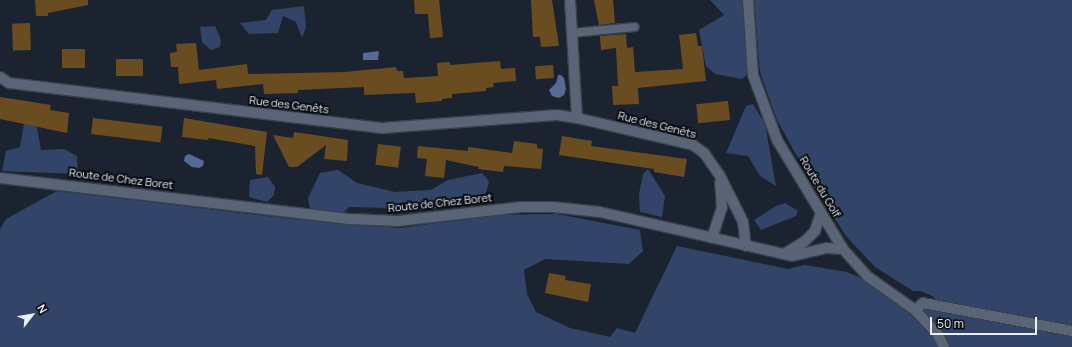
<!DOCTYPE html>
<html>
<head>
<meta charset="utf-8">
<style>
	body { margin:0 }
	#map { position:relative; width:1072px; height:347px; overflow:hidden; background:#1c2330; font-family:Manrope,sans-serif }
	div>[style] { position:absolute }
	.green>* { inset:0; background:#324568 }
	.water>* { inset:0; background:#556b95 }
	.building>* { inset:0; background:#6a4c21; transform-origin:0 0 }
	.roads { filter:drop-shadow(1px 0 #39404c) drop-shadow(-1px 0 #39404c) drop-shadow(0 1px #39404c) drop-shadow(0 -1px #39404c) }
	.lane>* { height:8px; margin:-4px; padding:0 4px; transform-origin:4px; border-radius:4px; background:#596476 }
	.street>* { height:10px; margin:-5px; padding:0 5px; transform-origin:5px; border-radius:5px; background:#596476 }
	span { translate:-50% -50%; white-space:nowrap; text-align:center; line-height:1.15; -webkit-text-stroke:4px #090d12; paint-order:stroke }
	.street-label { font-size:11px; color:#eaeff8 }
	.north { position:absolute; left:12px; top:295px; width:40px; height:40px; -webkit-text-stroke:3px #090d12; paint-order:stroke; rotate:59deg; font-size:11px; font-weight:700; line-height:16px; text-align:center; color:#eaeff8 }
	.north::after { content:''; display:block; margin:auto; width:14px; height:18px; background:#eaeff8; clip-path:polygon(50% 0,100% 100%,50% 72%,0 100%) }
	.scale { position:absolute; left:930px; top:317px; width:107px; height:18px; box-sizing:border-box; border:2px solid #eaeff8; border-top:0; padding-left:5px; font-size:12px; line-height:14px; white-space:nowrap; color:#eaeff8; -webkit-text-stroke:3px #090d12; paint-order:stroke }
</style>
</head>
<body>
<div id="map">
	<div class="green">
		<i style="clip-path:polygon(710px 0,744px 0,749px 73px,742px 79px,715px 74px,706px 66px,699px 30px,724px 15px)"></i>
		<i style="clip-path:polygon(754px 0,1072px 0,1072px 347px,0 347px,0 229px,6px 219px,57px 191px,301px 220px,310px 209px,308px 198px,320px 173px,338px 170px,357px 183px,395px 192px,431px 190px,448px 180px,482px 173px,489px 181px,486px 193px,433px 209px,349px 207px,333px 223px,401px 228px,492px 215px,557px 214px,640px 230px,643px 251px,629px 264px,545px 259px,524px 270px,527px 294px,536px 312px,570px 328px,610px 337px,617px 328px,635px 333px,677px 246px,788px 269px,805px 265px,847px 272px,936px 311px,934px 297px,921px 291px,913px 291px,875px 267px,846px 236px,808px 176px,777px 120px,760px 72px)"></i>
		<i style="clip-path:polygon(304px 6px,306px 27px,302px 38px,296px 22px,283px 16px,278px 33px,249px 34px,240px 23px,266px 20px,272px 10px)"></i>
		<i style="clip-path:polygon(215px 26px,221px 40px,220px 47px,211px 50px,202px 42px,200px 27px)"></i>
		<i style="clip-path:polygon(753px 104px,765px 124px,776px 186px,760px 176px,748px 156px,726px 153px,746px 106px)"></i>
		<i style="clip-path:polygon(25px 117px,36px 123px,41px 150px,64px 149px,77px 156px,78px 174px,2px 171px,6px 151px,20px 147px)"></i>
		<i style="clip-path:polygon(648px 169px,665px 196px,662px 217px,640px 212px,639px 194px,643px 174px)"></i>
		<i style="clip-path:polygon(268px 177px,275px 187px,274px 195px,267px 202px,249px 197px,250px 180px)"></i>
		<i style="clip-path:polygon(785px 203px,798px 211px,796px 216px,761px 230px,754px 220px,776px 206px)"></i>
	</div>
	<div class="water">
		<i style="clip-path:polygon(379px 51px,378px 60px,363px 60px,363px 53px)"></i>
		<i style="clip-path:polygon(558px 75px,561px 75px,564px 78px,566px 89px,564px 95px,559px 98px,552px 96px,549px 90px,556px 83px)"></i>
		<i style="clip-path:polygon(189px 154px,204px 161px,203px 166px,199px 168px,192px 167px,184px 161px,185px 156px)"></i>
	</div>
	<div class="building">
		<i style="clip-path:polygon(35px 0,88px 0,88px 5px,48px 13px,48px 16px,36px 16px)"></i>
		<i style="clip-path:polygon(414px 0,439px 0,443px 37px,430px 38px,428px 14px,415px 14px)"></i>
		<i style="clip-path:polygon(531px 0,552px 0,559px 46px,541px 47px,540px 37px,533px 37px)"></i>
		<i style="clip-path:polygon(594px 0,613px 0,615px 23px,599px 25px)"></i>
		<i style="left:30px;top:23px;width:27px;height:18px;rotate:88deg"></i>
		<i style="clip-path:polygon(696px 33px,698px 46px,702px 46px,706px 81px,638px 88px,639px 104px,613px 105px,612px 86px,618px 86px,616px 48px,601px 50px,600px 36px,626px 34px,627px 48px,633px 47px,635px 72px,683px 69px,679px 35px)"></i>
		<i style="clip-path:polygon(196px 43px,199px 70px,247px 64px,248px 74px,345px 72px,396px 67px,397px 71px,403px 71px,404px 78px,438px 76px,437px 63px,450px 62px,450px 65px,500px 61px,501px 69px,515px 68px,516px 81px,493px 83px,494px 87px,486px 88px,486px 91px,452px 94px,452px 98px,442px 99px,442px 101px,416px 103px,415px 93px,364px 95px,364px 87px,298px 90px,298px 93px,264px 94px,263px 84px,217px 89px,216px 80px,179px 84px,178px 67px,171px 67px,170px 53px,177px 52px,176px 44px)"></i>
		<i style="left:62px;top:49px;width:23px;height:19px"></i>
		<i style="left:143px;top:59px;width:17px;height:27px;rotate:90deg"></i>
		<i style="left:553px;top:65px;width:13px;height:18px;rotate:86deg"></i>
		<i style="clip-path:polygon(0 97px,51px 105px,50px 110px,69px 113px,67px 133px,0 119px)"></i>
		<i style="left:728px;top:101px;width:19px;height:32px;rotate:84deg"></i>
		<i style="left:93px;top:118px;width:70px;height:16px;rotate:7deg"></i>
		<i style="clip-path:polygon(184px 118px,267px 132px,262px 175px,256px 174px,255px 146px,209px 138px,208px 140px,182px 137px)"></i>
		<i style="clip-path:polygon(294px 132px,348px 140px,347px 161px,324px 159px,326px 145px,297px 167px,289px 167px,273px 135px,293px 138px)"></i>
		<i style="clip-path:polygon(562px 136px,592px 141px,591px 146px,687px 159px,684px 177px,654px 172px,654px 169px,559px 155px)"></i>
		<i style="clip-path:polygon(514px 141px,537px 144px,537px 148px,543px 149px,541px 169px,504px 166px,503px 172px,478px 169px,479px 167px,446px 160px,444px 178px,425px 176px,427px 159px,417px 158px,418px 146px,468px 151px,468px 147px,512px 153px)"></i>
		<i style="left:378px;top:144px;width:23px;height:21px;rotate:7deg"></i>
		<i style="clip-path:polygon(549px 273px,566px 276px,565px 280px,591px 284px,588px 302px,545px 293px)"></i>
	</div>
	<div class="roads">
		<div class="lane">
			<i style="left:572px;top:33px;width:63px;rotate:-5.4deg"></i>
		</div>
		<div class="street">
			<i style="left:570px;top:0;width:118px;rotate:86.6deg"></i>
			<i style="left:748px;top:0;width:75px;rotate:86.2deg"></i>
			<i style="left:753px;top:75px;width:69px;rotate:69.7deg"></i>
			<i style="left:777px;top:140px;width:127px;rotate:58.8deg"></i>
			<i style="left:843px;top:249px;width:36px;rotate:48deg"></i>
			<i style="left:867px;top:276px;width:59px;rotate:35.3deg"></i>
			<i style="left:915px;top:310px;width:34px;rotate:47deg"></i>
			<i style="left:938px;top:335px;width:13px;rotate:63deg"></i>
			<i style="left:0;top:77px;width:11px;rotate:34deg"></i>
			<i style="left:9px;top:83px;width:377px;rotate:6.9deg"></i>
			<i style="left:383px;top:128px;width:174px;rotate:-4.3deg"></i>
			<i style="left:557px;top:115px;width:20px;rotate:9deg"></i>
			<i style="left:577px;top:118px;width:119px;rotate:13.1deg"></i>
			<i style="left:693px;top:145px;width:14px;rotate:36deg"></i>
			<i style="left:704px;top:153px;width:28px;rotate:55deg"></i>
			<i style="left:720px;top:176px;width:51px;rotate:63.4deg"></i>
			<i style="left:743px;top:222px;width:24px;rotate:83deg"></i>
			<i style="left:0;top:178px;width:351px;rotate:6.7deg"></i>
			<i style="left:349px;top:219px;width:49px;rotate:2.3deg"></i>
			<i style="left:398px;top:221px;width:123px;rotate:-6.5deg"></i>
			<i style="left:520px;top:207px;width:33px"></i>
			<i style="left:553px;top:207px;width:47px;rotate:6.1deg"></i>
			<i style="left:600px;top:212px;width:197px;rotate:12.9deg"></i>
			<i style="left:792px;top:256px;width:36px;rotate:-13deg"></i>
			<i style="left:827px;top:248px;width:16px;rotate:4deg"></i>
			<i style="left:712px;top:238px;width:32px;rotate:-72deg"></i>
			<i style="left:722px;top:208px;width:26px;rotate:-94deg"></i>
			<i style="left:784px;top:254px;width:23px;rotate:-31deg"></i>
			<i style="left:804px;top:242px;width:16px;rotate:-45deg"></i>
			<i style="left:815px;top:231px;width:19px;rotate:-72deg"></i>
			<i style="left:915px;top:310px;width:11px;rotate:-41deg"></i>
			<i style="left:923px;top:303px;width:152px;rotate:10.6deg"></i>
		</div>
	</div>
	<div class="street-label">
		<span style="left:289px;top:105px;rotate:7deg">Rue des Genêts</span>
		<span style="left:657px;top:125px;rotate:14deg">Rue des Genêts</span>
		<span style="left:121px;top:179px;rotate:7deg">Route de Chez Boret</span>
		<span style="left:820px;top:187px;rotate:59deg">Route du Golf</span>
		<span style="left:440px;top:203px;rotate:-6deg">Route de Chez Boret</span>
	</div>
	<div class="north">N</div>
	<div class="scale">50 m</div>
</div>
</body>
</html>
